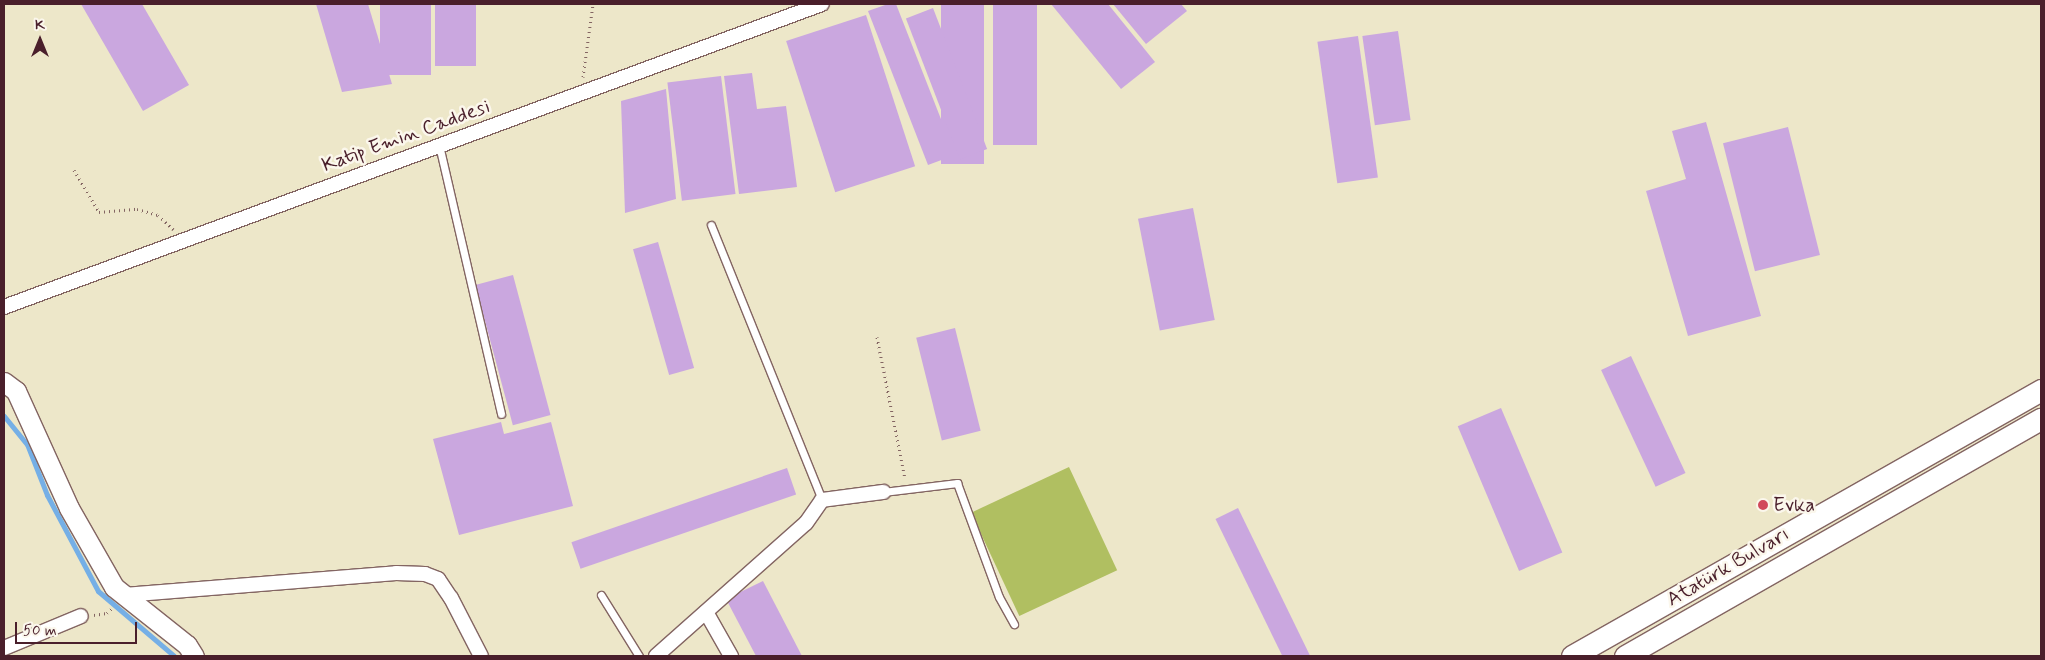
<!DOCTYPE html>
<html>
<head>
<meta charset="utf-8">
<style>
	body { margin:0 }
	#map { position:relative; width:2045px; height:660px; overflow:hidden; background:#ede7c9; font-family:Mynerve,sans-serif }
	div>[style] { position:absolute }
	.green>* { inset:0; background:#b0bf61; transform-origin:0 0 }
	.stream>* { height:5px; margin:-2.5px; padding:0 2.5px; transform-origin:2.5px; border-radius:2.5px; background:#75afe6 }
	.building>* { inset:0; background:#caa7df; transform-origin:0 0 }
	.path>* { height:3px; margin-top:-1.5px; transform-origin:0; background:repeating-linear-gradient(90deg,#836562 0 1px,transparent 0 5px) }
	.roads { filter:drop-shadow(1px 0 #836562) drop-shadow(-1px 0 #836562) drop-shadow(0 1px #836562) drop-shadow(0 -1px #836562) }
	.lane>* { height:7px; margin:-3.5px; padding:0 3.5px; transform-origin:3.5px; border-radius:3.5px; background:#fff }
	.street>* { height:14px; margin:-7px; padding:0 7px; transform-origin:7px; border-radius:7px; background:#fff }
	.secondary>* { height:19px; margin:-9.5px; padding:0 9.5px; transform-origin:9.5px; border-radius:9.5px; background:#fff }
	.primary>* { height:21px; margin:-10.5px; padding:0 10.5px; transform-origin:10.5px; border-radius:10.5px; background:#fff }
	.dots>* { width:14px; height:14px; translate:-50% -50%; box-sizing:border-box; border:2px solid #fbf7ec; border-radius:50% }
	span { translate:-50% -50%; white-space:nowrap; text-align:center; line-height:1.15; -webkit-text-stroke:5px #fbf7ec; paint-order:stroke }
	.street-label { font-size:20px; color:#4a1f2b }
	.poi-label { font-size:20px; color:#4a1f2b }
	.left { translate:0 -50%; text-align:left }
	.frame { position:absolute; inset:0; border:5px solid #4a1f2b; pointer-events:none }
	.north { position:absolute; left:15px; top:15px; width:50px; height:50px; -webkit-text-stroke:4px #fbf7ec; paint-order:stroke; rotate:0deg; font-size:14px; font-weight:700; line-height:20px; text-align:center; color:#4a1f2b }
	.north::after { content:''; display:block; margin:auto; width:18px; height:22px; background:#4a1f2b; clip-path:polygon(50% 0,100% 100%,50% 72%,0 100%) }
	.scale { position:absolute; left:15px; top:622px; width:122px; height:22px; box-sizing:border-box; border:2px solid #4a1f2b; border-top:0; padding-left:6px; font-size:15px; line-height:18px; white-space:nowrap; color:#4a1f2b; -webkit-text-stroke:4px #fbf7ec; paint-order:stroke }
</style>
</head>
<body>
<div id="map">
	<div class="green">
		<i style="left:1069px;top:467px;width:114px;height:108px;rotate:65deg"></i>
	</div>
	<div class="stream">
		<i style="left:4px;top:416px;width:36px;rotate:51deg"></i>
		<i style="left:27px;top:444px;width:55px;rotate:68.6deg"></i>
		<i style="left:47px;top:495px;width:109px;rotate:62deg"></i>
		<i style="left:98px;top:591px;width:100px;rotate:40.5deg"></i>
	</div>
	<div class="building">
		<i style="clip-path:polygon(81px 4px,142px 4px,189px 85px,143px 111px)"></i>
		<i style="clip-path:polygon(316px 4px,368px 4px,392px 84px,342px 92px)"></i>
		<i style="left:380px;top:4px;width:51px;height:71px"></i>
		<i style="left:435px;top:4px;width:41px;height:62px"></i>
		<i style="clip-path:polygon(888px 4px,896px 4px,955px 155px,928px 165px,868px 11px)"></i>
		<i style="left:941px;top:4px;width:43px;height:160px"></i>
		<i style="left:993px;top:4px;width:44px;height:141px"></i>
		<i style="clip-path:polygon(1051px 4px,1108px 4px,1155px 62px,1121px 89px)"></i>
		<i style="clip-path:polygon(1113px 4px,1181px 4px,1187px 11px,1146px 44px)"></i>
		<i style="left:933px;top:8px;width:151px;height:29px;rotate:69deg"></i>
		<i style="left:866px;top:15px;width:159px;height:84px;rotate:72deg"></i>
		<i style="left:1398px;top:31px;width:90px;height:36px;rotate:82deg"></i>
		<i style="left:1358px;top:36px;width:143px;height:41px;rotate:82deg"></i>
		<i style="clip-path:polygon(752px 73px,757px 109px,786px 106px,797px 187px,739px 194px,724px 76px)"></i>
		<i style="left:721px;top:76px;width:119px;height:54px;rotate:83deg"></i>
		<i style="clip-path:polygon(666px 89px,676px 199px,625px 213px,621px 101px)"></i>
		<i style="clip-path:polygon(1706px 122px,1761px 316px,1688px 336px,1646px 191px,1686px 179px,1672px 131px)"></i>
		<i style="left:1788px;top:127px;width:132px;height:67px;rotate:76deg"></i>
		<i style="left:1193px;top:208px;width:114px;height:56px;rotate:79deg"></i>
		<i style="left:658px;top:242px;width:131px;height:26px;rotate:74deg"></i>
		<i style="left:513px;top:275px;width:145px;height:39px;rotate:75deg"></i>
		<i style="left:955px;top:328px;width:106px;height:40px;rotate:76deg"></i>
		<i style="left:1631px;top:356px;width:129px;height:33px;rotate:65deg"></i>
		<i style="left:1501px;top:408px;width:157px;height:47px;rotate:67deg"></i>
		<i style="clip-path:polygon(501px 422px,504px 434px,551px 422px,573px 506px,459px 535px,433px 439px)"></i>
		<i style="left:787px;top:468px;width:28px;height:228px;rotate:71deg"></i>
		<i style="left:1238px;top:508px;width:165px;height:25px;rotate:64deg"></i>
		<i style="clip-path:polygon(763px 581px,802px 656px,756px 656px,726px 599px)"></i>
	</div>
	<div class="path">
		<i style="left:583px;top:77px;width:74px;rotate:-82.2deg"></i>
		<i style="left:74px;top:170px;width:49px;rotate:59.2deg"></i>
		<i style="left:99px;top:212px;width:38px;rotate:-5deg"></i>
		<i style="left:137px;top:209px;width:22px;rotate:16deg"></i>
		<i style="left:158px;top:215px;width:21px;rotate:43deg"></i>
		<i style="left:877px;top:337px;width:144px;rotate:78.8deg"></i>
		<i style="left:94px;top:615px;width:13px;rotate:-9deg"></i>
		<i style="left:107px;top:613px;width:8px;rotate:-45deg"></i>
	</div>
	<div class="roads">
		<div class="lane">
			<i style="left:439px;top:145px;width:276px;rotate:77deg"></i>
			<i style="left:711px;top:225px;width:297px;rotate:68deg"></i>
			<i style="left:883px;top:492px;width:75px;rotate:-6.9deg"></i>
			<i style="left:957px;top:483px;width:121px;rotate:69.8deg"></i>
			<i style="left:999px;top:597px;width:31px;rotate:61deg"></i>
			<i style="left:601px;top:595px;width:72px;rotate:58.1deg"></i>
		</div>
		<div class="street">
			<i style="left:4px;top:307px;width:872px;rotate:-20.33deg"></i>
			<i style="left:124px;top:595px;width:273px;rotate:-4.6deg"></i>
			<i style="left:396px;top:573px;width:29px;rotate:2deg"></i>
			<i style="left:425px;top:574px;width:14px;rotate:21deg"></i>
			<i style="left:438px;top:579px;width:23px;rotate:56deg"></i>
			<i style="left:451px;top:598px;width:65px;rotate:62.7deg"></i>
			<i style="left:706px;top:612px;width:51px;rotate:60.4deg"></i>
			<i style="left:4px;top:648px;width:83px;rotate:-22.6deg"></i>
			<i style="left:656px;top:656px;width:200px;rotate:-41.6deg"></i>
			<i style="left:806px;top:523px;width:28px;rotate:-55deg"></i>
			<i style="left:822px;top:500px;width:62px;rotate:-7.5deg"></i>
		</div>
		<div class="secondary">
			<i style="left:4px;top:382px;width:15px;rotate:37deg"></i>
			<i style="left:16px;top:391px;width:128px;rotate:65.6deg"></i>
			<i style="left:69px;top:508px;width:91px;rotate:60.3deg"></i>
			<i style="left:114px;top:587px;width:93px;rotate:38.5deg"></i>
			<i style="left:187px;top:645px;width:13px;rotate:58deg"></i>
		</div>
		<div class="primary">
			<i style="left:1572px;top:656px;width:539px;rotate:-29.56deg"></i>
			<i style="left:1625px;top:656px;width:479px;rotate:-29.7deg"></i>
		</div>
	</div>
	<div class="dots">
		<i style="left:1763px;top:505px;background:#d1495b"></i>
	</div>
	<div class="street-label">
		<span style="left:406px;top:136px;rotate:-20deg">Katip Emin Caddesi</span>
		<span style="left:1728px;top:567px;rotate:-30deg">Atatürk Bulvarı</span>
	</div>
	<div class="poi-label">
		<span class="left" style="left:1773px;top:505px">Evka</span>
	</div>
	<div class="frame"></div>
	<div class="north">K</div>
	<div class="scale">50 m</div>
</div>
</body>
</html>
